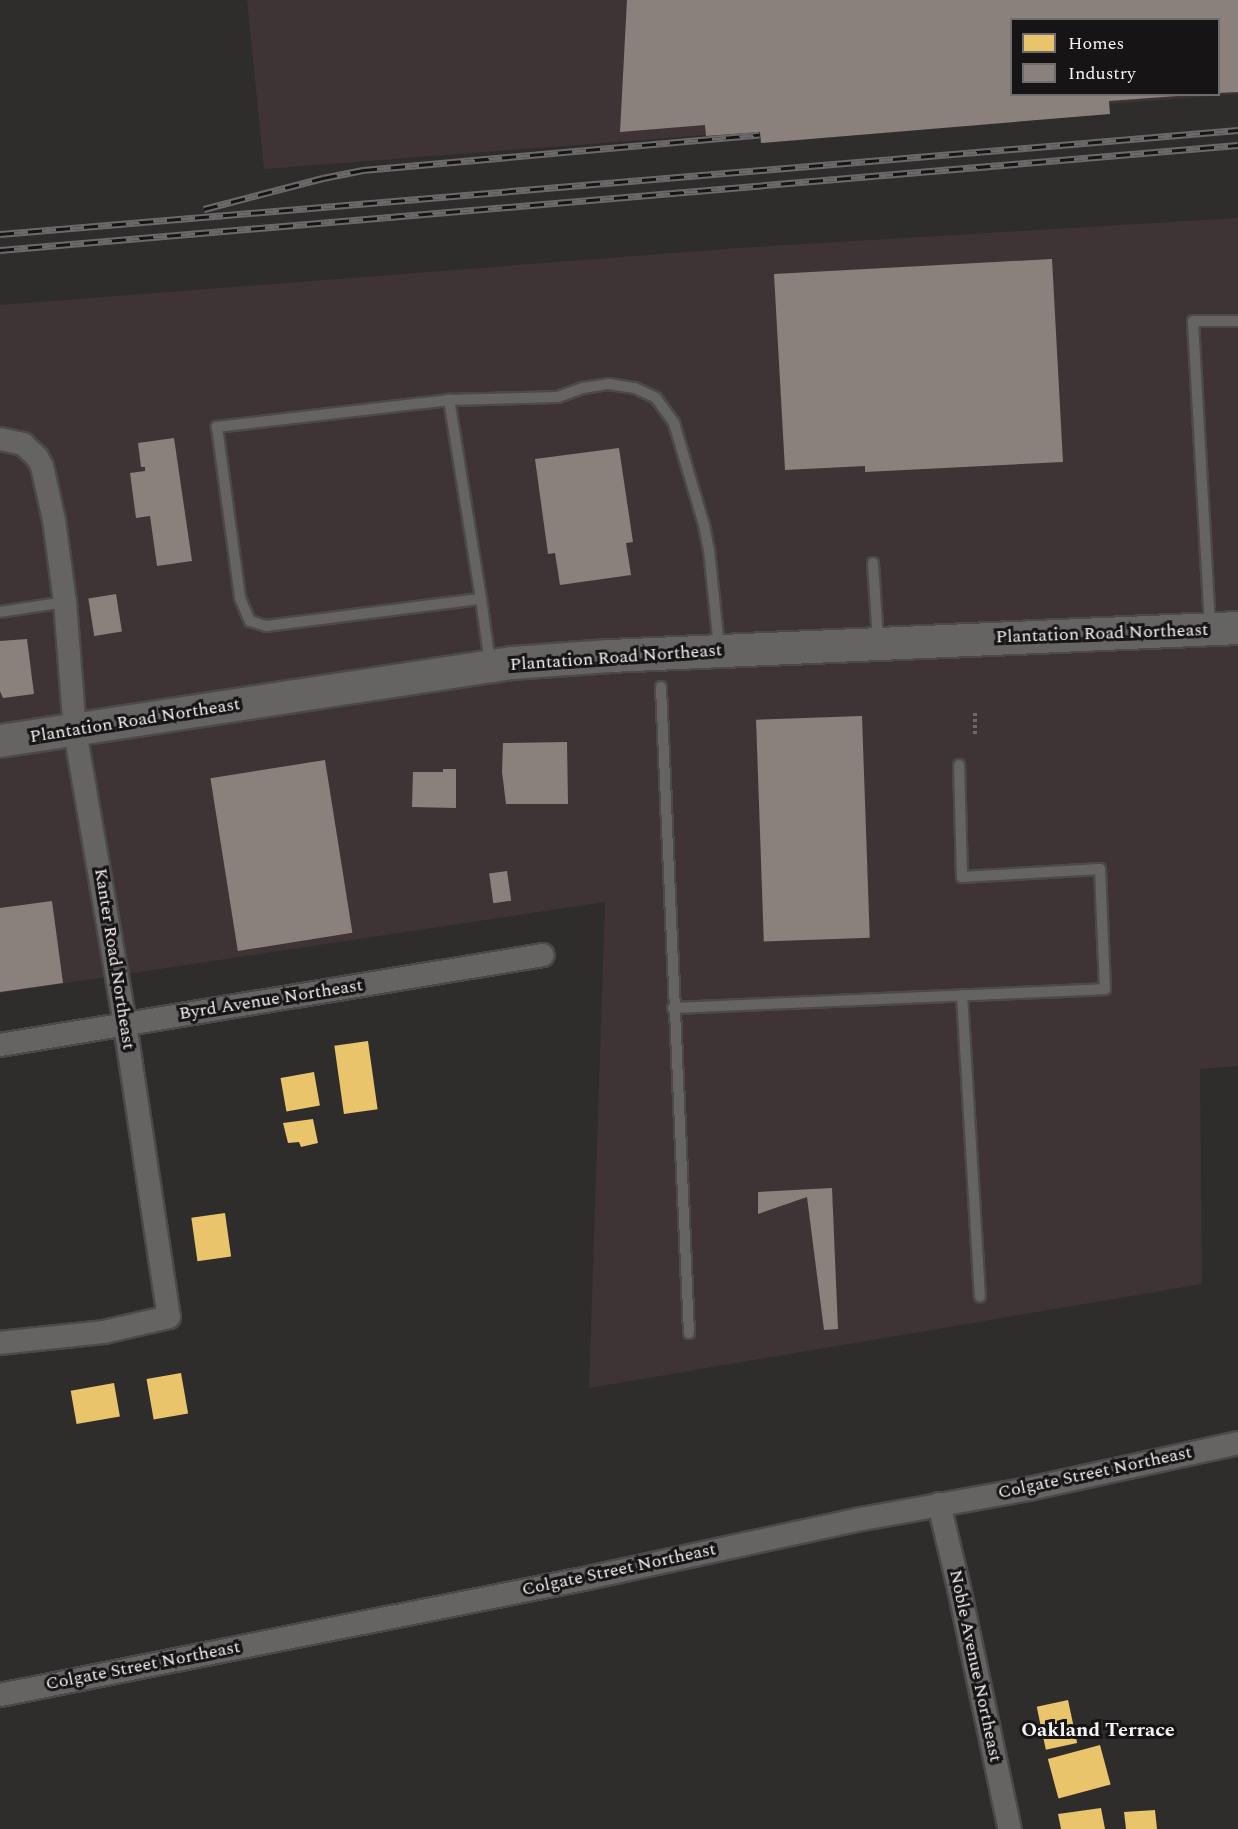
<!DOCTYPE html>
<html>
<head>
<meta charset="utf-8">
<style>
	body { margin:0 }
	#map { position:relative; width:1238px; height:1829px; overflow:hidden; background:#2f2c2c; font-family:Spectral,serif }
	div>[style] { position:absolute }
	.built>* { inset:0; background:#3f3435 }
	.homes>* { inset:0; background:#e9c46a; transform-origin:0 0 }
	.industry>* { inset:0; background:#8a817c; transform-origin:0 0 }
	.path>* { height:4px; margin-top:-2px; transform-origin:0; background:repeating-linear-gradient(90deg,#6b6969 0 3px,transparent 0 6px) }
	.roads { filter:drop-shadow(2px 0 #4c494a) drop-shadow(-2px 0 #4c494a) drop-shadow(0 2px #4c494a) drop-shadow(0 -2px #4c494a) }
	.lane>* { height:10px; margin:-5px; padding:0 5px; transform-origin:5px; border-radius:5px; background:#666363 }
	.street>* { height:22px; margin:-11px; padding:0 11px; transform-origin:11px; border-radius:11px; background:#666363 }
	.secondary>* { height:32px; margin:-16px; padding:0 16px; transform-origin:16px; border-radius:16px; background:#666363 }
	.rail>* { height:7px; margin-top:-3.5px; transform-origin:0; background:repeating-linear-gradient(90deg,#161414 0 14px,#6b6969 0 28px); box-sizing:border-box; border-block:2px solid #6b6969 }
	span { translate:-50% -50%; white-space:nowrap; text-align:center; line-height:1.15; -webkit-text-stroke:6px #161414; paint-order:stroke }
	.street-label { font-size:18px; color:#f7f3f4 }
	.neighbourhood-label { font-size:20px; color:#f7f3f4; font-weight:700 }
	.legend { position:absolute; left:1010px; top:18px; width:210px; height:78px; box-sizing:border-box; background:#161414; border:2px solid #706d6e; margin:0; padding:8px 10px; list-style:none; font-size:18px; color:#f7f3f4 }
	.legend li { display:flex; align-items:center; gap:12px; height:30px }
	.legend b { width:30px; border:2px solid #706d6e }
</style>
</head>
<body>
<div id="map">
	<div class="built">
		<i style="clip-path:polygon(evenodd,247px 0,1238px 0,1238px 94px,264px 169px,247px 0,1012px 20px,1218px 20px,1218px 94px,1012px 94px,1012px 20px)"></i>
		<i style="clip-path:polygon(1238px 218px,1238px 1066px,1200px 1069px,1202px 1284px,589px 1388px,605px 902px,0 993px,0 305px,739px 248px)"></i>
	</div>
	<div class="homes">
		<i style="left:368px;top:1041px;width:69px;height:34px;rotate:82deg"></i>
		<i style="left:314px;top:1072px;width:34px;height:34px;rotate:80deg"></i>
		<i style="clip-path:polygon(313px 1119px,318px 1143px,301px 1147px,299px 1142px,288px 1143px,283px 1123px)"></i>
		<i style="left:225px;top:1213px;width:44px;height:34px;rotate:82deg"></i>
		<i style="left:181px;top:1373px;width:41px;height:35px;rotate:80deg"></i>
		<i style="left:114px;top:1383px;width:34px;height:44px;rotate:80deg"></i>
		<i style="left:1068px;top:1700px;width:44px;height:32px;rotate:78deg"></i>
		<i style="left:1100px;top:1745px;width:41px;height:54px;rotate:75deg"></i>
		<i style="clip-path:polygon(1101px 1808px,1105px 1829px,1061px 1829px,1058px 1814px)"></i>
		<i style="clip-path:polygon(1155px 1810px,1157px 1829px,1126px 1829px,1124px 1812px)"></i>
	</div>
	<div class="industry">
		<i style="clip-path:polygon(627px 0,1238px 0,1238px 92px,1218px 93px,1218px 20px,1012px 20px,1012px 94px,1177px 96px,1109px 101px,1110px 114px,761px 143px,760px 132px,706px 136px,705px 125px,620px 132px)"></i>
		<i style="clip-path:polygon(1052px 259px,1063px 462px,865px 472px,865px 466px,785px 470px,774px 274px)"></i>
		<i style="clip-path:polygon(174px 438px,192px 561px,157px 566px,150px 516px,136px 518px,130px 473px,145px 471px,145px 467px,141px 467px,138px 443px)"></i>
		<i style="clip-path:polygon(619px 448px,633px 542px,626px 543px,631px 575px,560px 585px,555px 553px,548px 554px,535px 459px)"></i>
		<i style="left:116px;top:594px;width:38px;height:28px;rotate:81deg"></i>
		<i style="clip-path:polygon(27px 639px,34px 694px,3px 698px,0 691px,0 641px)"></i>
		<i style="left:862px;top:716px;width:222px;height:106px;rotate:88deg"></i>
		<i style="clip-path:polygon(567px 742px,568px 804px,506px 804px,502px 772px,503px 743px)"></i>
		<i style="left:325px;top:760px;width:175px;height:116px;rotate:81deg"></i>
		<i style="clip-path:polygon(443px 769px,456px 769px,456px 808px,412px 807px,413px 772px,443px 772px)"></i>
		<i style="left:507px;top:871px;width:30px;height:18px;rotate:82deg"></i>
		<i style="clip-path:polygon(52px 901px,63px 983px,0 992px,0 908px)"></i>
		<i style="clip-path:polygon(832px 1188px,838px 1329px,824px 1330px,807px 1197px,758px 1214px,758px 1192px)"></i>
	</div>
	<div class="path">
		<i style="left:975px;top:713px;width:24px;rotate:90deg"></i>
	</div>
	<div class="roads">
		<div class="lane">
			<i style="left:449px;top:400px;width:109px;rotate:-1.6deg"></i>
			<i style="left:558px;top:397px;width:27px;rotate:-20deg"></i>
			<i style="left:583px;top:388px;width:26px;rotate:-9deg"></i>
			<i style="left:609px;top:384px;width:26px;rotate:9deg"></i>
			<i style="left:635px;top:388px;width:23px;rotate:25deg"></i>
			<i style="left:656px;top:398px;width:31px;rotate:54deg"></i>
			<i style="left:674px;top:423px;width:106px;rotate:73.6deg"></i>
			<i style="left:704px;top:525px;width:25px;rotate:79deg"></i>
			<i style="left:709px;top:550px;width:98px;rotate:84.1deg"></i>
			<i style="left:873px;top:563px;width:78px;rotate:86.3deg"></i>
			<i style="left:481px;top:599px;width:202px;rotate:-99.1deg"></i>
			<i style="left:449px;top:400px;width:234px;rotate:173.4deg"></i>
			<i style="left:217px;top:427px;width:173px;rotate:82.3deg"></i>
			<i style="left:240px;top:598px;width:25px;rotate:67deg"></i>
			<i style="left:250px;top:621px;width:17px;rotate:17deg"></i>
			<i style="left:266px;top:626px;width:217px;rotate:-7.2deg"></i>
			<i style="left:481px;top:599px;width:65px;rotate:82deg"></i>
			<i style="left:0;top:612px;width:66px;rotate:-8.7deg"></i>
			<i style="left:1210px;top:626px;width:305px;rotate:-93.2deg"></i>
			<i style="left:1193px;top:321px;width:45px"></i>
			<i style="left:661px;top:687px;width:647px;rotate:87.52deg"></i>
			<i style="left:962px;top:995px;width:302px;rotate:86.6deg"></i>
			<i style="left:673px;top:1008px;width:432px;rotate:-2.5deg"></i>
			<i style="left:1105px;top:989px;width:120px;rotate:-92.4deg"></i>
			<i style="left:1100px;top:869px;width:138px;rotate:176.7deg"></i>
			<i style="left:962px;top:877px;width:112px;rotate:-91.5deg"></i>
		</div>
		<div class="street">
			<i style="left:0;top:439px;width:24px;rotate:12deg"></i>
			<i style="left:23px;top:444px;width:19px;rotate:43deg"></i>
			<i style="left:37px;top:457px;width:10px;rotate:61deg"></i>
			<i style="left:42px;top:466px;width:55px;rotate:77.5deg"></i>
			<i style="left:54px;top:520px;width:83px;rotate:82.4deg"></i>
			<i style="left:65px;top:602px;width:129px;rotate:85.6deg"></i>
			<i style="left:75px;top:731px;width:297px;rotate:80.3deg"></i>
			<i style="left:125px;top:1024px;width:296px;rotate:81.5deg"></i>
			<i style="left:169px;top:1317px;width:67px;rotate:167deg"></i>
			<i style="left:104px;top:1332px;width:105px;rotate:174deg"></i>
			<i style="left:0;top:1045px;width:550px;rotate:-9.41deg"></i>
			<i style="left:939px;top:1504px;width:86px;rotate:76.6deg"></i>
			<i style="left:959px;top:1588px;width:246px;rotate:78.1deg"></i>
			<i style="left:0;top:1695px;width:600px;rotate:-11.25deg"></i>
			<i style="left:588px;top:1578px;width:280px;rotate:-12.2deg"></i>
			<i style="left:862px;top:1519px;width:170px;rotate:-10.2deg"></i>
			<i style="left:1029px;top:1489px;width:214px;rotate:-12.4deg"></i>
		</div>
		<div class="secondary">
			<i style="left:0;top:741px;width:518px;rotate:-8.66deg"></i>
			<i style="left:512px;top:663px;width:98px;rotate:-4.1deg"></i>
			<i style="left:610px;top:656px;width:629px;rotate:-2.55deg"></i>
		</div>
	</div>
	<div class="rail">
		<i style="left:204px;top:209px;width:123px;rotate:-14.6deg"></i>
		<i style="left:323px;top:178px;width:41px;rotate:-11.3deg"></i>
		<i style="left:363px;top:170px;width:398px;rotate:-5.1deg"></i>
		<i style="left:0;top:234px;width:1242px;rotate:-4.8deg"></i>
		<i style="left:0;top:250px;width:1242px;rotate:-4.85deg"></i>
	</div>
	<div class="street-label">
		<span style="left:1102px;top:634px;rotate:-2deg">Plantation Road Northeast</span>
		<span style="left:616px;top:658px;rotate:-4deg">Plantation Road Northeast</span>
		<span style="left:135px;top:721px;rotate:-9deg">Plantation Road Northeast</span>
		<span style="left:114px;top:959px;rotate:81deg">Kanter Road Northeast</span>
		<span style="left:271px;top:1000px;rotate:-9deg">Byrd Avenue Northeast</span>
		<span style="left:1095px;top:1473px;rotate:-12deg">Colgate Street Northeast</span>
		<span style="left:619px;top:1570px;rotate:-12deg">Colgate Street Northeast</span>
		<span style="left:143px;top:1666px;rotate:-11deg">Colgate Street Northeast</span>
		<span style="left:975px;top:1666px;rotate:78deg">Noble Avenue Northeast</span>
	</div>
	<div class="neighbourhood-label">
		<span style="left:1098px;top:1730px">Oakland Terrace</span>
	</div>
	<ul class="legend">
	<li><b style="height:16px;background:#e9c46a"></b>Homes</li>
	<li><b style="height:16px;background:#8a817c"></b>Industry</li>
	</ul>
</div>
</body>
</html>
